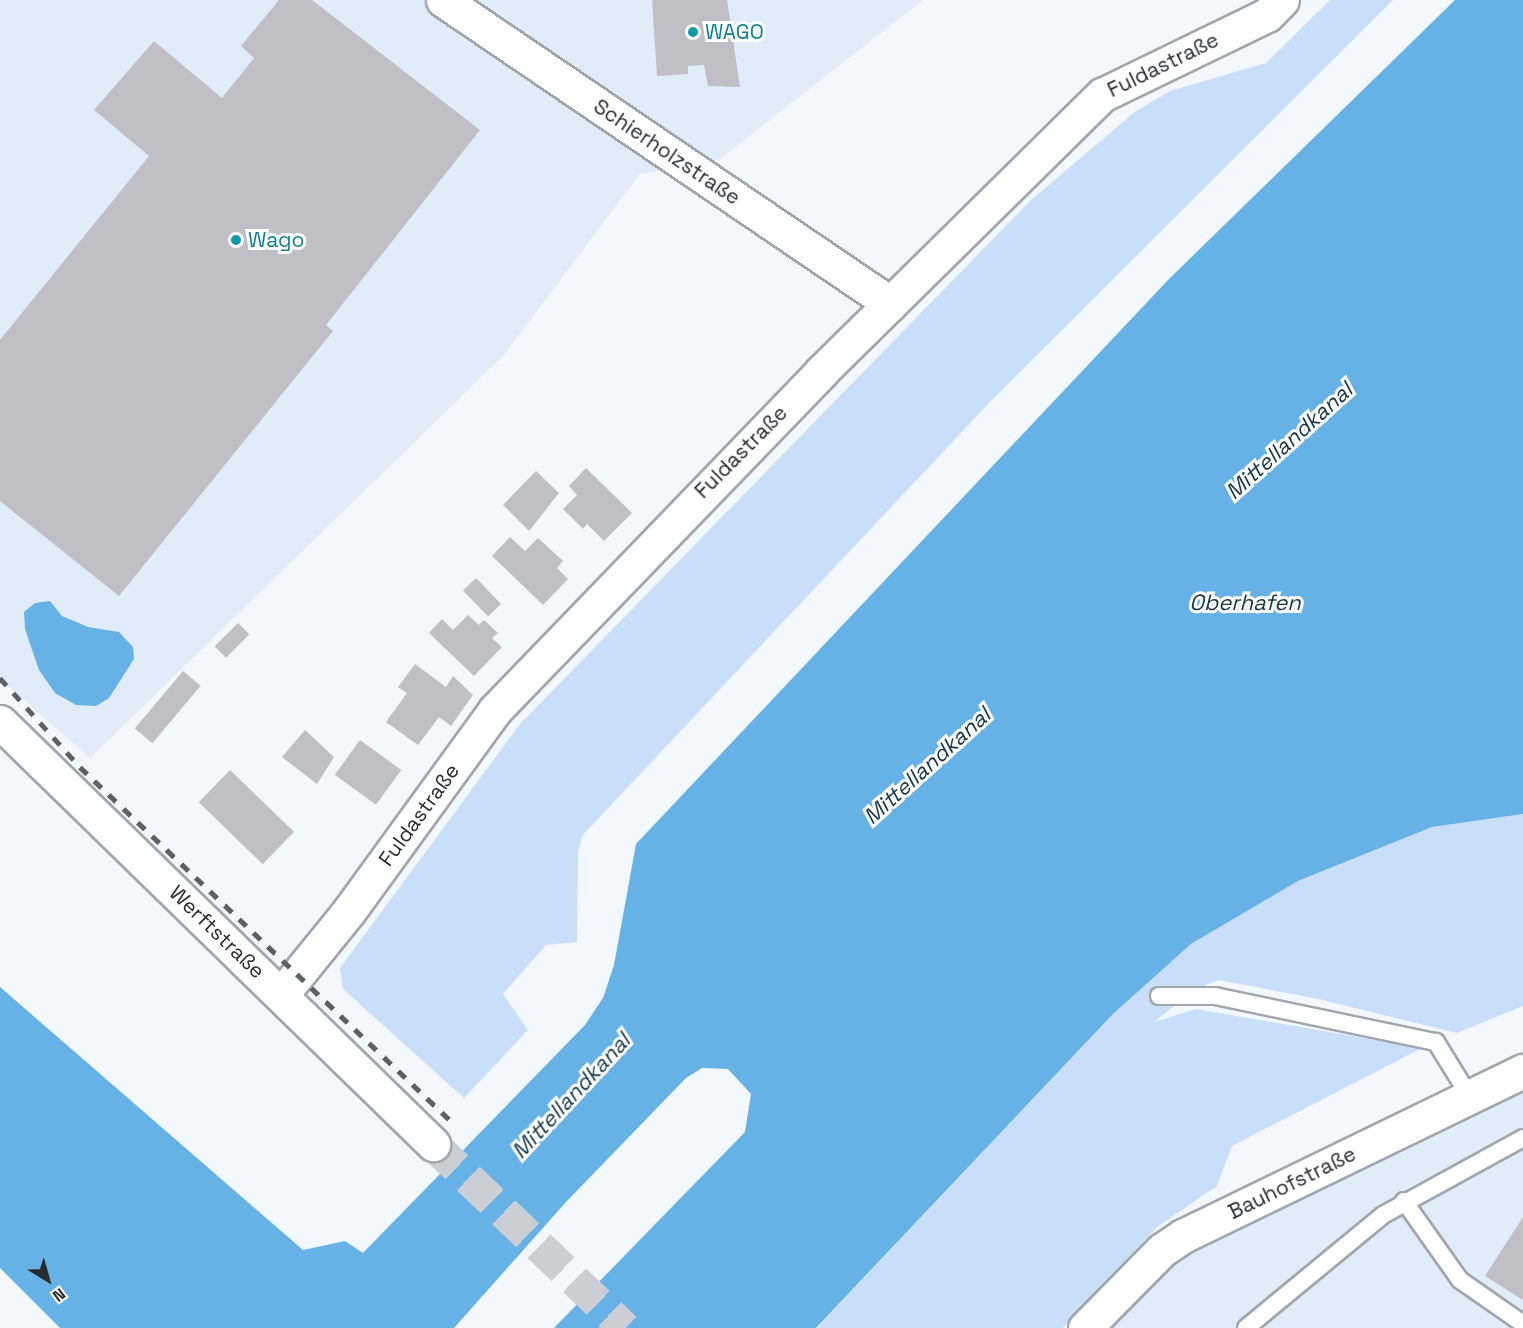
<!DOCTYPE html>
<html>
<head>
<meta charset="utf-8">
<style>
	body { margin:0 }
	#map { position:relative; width:1523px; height:1328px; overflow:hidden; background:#f3f8ff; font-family:"Space Grotesk",sans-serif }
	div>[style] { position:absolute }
	.built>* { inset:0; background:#e1ecf9 }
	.green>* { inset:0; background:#c9dff9 }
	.water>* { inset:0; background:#66b2e7 }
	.building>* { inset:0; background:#c0bec6; transform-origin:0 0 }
	.street-tunnel>* { height:33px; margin-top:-16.5px; transform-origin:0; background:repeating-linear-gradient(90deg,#cbcfd5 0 33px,transparent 0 49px) }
	.roads { filter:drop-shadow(2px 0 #a1a7ad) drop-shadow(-2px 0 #a1a7ad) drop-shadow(0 2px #a1a7ad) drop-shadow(0 -2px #a1a7ad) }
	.lane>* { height:16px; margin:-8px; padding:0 8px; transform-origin:8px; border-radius:8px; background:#fff }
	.street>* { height:33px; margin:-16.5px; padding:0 16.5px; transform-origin:16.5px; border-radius:16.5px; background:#fff }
	.rail>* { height:4.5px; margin-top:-2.25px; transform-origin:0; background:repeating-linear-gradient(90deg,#5d6064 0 10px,transparent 0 20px) }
	.dots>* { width:16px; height:16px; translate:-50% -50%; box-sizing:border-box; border:3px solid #fff; border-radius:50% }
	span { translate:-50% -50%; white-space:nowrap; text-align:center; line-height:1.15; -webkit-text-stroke:6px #fff; paint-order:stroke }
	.culture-label { font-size:21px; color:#0d838f }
	.left { translate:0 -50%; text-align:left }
	.street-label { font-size:21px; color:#292b2e }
	.water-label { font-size:22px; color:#15374c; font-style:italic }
	.north { position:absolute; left:18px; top:1250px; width:60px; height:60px; -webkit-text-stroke:4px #fff; paint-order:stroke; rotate:143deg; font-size:16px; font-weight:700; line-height:24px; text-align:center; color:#292b2e }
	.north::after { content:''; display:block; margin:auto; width:21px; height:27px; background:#292b2e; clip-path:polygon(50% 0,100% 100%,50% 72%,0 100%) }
</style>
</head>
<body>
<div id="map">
	<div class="built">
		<i style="clip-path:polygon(0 0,923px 0,720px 159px,640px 174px,504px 355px,90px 758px,0 679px)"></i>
		<i style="clip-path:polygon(1523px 1084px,1523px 1328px,1109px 1328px,1172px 1264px)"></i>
	</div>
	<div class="green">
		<i style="clip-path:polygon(1330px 0,1393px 0,989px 403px,582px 836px,578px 853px,577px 942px,546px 945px,503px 994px,528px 1030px,464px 1098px,343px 989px,340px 968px,520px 724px,1031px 200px,1136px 111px,1170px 91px,1266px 63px)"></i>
		<i style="clip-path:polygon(1523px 814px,1523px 1006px,1457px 1033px,1318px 999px,1219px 980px,1194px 990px,1154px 1022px,1196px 1009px,1422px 1048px,1232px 1146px,1217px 1186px,1157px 1227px,1063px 1328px,817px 1328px,1113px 1014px,1191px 944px,1298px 881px,1432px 827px)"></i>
	</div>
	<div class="water">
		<i style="clip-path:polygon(1455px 0,1523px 0,1523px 814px,1432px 827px,1298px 881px,1191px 944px,1113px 1014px,816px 1328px,554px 1328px,745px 1132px,751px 1094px,728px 1069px,702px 1068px,686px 1078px,566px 1202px,454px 1328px,60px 1328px,0 1268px,0 987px,303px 1250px,345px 1241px,363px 1253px,585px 1025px,603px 998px,614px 965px,636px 844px,1169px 279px)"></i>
		<i style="clip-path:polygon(50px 601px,62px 616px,88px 627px,119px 632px,133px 647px,134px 659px,109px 698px,96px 706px,76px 705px,55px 693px,39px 670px,25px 629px,24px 612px,35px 603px)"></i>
	</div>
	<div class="building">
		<i style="clip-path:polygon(279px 0,312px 0,480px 130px,326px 325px,333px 331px,119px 596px,0 501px,0 340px,149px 156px,94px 110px,154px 41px,222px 98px,254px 58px,241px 46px)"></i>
		<i style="clip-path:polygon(652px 0,727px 0,740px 87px,708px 86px,704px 65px,688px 66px,688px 74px,657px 76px)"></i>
		<i style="clip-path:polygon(586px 468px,632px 513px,604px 541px,587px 524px,583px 529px,563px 509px,577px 495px,569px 486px)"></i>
		<i style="clip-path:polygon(536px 471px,559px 493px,529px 531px,503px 505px)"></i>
		<i style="clip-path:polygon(510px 537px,525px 551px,538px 538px,563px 561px,557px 568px,568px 579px,543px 605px,492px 556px)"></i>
		<i style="left:476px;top:578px;width:36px;height:18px;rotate:46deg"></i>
		<i style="clip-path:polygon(468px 615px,479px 625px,484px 620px,498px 633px,492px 638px,502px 647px,474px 676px,429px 633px,442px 619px,453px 630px)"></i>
		<i style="left:238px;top:623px;width:16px;height:33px;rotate:45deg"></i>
		<i style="clip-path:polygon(415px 664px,446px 687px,453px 676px,473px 695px,451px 726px,439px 717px,418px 745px,386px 722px,407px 693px,398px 687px)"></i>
		<i style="left:183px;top:671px;width:23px;height:75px;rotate:40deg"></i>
		<i style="clip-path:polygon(305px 730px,334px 757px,317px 784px,282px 757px)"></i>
		<i style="left:360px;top:740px;width:51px;height:43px;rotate:36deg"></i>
		<i style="left:230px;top:770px;width:89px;height:45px;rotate:44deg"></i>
		<i style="clip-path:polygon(1523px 1217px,1523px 1300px,1485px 1276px)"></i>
	</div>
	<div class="street-tunnel">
		<i style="left:433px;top:1144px;width:266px;rotate:43.8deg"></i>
	</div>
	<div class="roads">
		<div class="lane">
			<i style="left:1159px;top:996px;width:56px"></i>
			<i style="left:1215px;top:996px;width:226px;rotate:11.8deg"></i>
			<i style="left:1436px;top:1042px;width:65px;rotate:58.3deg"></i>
			<i style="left:1404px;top:1201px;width:97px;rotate:54.7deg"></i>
			<i style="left:1460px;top:1280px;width:77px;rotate:34.9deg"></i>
			<i style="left:1246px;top:1328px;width:178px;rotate:-39.5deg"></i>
			<i style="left:1383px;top:1215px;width:160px;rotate:-28.8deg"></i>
		</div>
		<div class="street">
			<i style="left:443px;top:0;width:541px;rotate:34.16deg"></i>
			<i style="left:0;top:722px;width:605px;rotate:44.26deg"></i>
			<i style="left:281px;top:995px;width:108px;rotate:-51deg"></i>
			<i style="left:349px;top:911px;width:248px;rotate:-54deg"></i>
			<i style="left:495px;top:710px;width:470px;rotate:-46deg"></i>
			<i style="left:821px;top:372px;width:395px;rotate:-44.6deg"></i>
			<i style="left:1102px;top:95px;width:183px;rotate:-25.9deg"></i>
			<i style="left:1267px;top:15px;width:21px;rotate:-45deg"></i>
			<i style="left:1085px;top:1328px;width:110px;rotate:-45.4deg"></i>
			<i style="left:1162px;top:1250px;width:25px;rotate:-34deg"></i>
			<i style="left:1183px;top:1236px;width:378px;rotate:-25.9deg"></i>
		</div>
	</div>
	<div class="rail">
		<i style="left:0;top:678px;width:120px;rotate:48deg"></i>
		<i style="left:80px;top:767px;width:516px;rotate:43.66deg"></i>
	</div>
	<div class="dots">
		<i style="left:693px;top:32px;background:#0f9aa8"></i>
		<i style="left:236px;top:240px;background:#0f9aa8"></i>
	</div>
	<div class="culture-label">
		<span class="left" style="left:705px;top:32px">WAGO</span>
		<span class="left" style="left:248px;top:240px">Wago</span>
	</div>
	<div class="street-label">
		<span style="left:1163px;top:65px;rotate:-26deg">Fuldastraße</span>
		<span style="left:667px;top:152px;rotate:34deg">Schierholzstraße</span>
		<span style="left:741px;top:452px;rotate:-45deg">Fuldastraße</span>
		<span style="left:419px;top:815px;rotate:-54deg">Fuldastraße</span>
		<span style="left:217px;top:932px;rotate:44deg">Werftstraße</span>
		<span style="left:1292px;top:1183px;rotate:-26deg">Bauhofstraße</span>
	</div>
	<div class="water-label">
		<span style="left:1289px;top:441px;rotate:-42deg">Mittellandkanal</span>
		<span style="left:1245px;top:603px">Oberhafen</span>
		<span style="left:927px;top:766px;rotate:-42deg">Mittellandkanal</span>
		<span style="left:571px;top:1096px;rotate:-47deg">Mittellandkanal</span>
	</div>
	<div class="north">N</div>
</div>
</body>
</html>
